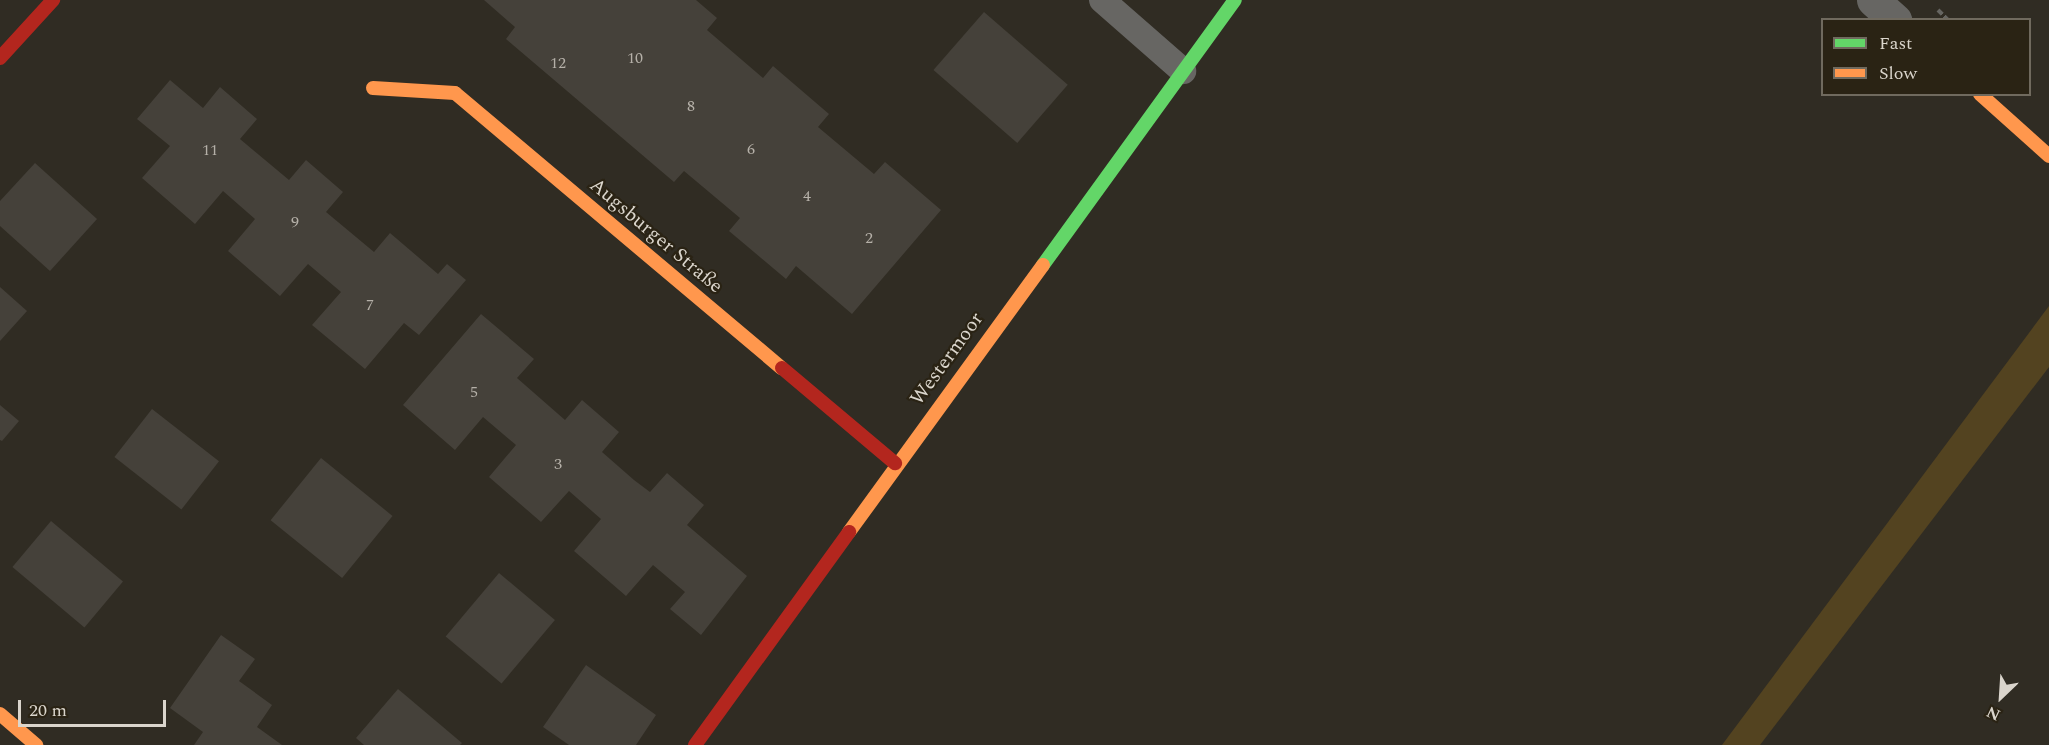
<!DOCTYPE html>
<html>
<head>
<meta charset="utf-8">
<style>
	body { margin:0 }
	#map { position:relative; width:2049px; height:745px; overflow:hidden; background:#302c23; font-family:Spectral,serif }
	div>[style] { position:absolute }
	.green>* { inset:0; background:#534320 }
	.building>* { inset:0; background:#45413a; transform-origin:0 0 }
	.path>* { height:4px; margin-top:-2px; transform-origin:0; background:repeating-linear-gradient(90deg,#666561 0 6px,transparent 0 9px) }
	.lane>* { height:26px; margin:-13px; padding:0 13px; transform-origin:13px; border-radius:13px; background:#676663 }
	.street>* { height:33px; margin:-16.5px; padding:0 16.5px; transform-origin:16.5px; border-radius:16.5px; background:#676663 }
	.fast>* { height:14px; margin:-7px; padding:0 7px; transform-origin:7px; border-radius:7px; background:#63d668 }
	.slow>* { height:14px; margin:-7px; padding:0 7px; transform-origin:7px; border-radius:7px; background:#ff974d }
	.jam>* { height:14px; margin:-7px; padding:0 7px; transform-origin:7px; border-radius:7px; background:#b3261e }
	span { translate:-50% -50%; white-space:nowrap; text-align:center; line-height:1.15; -webkit-text-stroke:4.5px #2a2314; paint-order:stroke }
	.number-label { font-size:16px; color:#b5b0a8 }
	.number-label span { -webkit-text-stroke-width:0 }
	.street-label { font-size:20px; color:#dad5cc }
	.legend { position:absolute; left:1821px; top:18px; width:210px; height:78px; box-sizing:border-box; background:#2a2314; border:2px solid #706a5e; margin:0; padding:8px 10px; list-style:none; font-size:18px; color:#dad5cc }
	.legend li { display:flex; align-items:center; gap:12px; height:30px }
	.legend b { width:30px; border:2px solid #706a5e }
	.north { position:absolute; left:1971px; top:667px; width:60px; height:60px; -webkit-text-stroke:4px #2a2314; paint-order:stroke; rotate:205deg; font-size:16px; font-weight:700; line-height:24px; text-align:center; color:#dad5cc }
	.north::after { content:''; display:block; margin:auto; width:21px; height:27px; background:#dad5cc; clip-path:polygon(50% 0,100% 100%,50% 72%,0 100%) }
	.scale { position:absolute; left:18px; top:700px; width:148px; height:27px; box-sizing:border-box; border:3px solid #dad5cc; border-top:0; padding-left:8px; font-size:18px; line-height:21px; white-space:nowrap; color:#dad5cc; -webkit-text-stroke:4px #2a2314; paint-order:stroke }
</style>
</head>
<body>
<div id="map">
	<div class="green">
		<i style="clip-path:polygon(2049px 306px,2049px 367px,1760px 745px,1722px 745px)"></i>
	</div>
	<div class="building">
		<i style="clip-path:polygon(484px 0,696px 0,717px 18px,707px 30px,763px 78px,773px 66px,829px 114px,818px 127px,874px 174px,885px 162px,941px 210px,852px 314px,796px 266px,786px 279px,729px 231px,740px 218px,684px 171px,674px 182px,506px 39px,515px 27px)"></i>
		<i style="left:984px;top:12px;width:111px;height:77px;rotate:41deg"></i>
		<i style="clip-path:polygon(170px 80px,203px 108px,220px 87px,257px 119px,240px 139px,289px 180px,306px 160px,343px 192px,326px 212px,374px 252px,390px 233px,438px 274px,447px 264px,466px 280px,419px 335px,404px 323px,365px 369px,312px 325px,341px 292px,308px 264px,280px 296px,228px 251px,255px 219px,223px 191px,195px 224px,142px 178px,170px 146px,137px 119px)"></i>
		<i style="clip-path:polygon(35px 163px,97px 219px,50px 271px,0 226px,0 201px)"></i>
		<i style="clip-path:polygon(0 287px,27px 311px,0 341px)"></i>
		<i style="clip-path:polygon(481px 314px,534px 359px,517px 378px,565px 420px,582px 400px,619px 432px,602px 452px,634px 480px,650px 492px,667px 473px,704px 505px,687px 525px,747px 576px,701px 635px,670px 609px,685px 592px,653px 565px,626px 596px,574px 551px,601px 519px,569px 491px,541px 522px,489px 477px,516px 445px,483px 417px,455px 450px,403px 405px)"></i>
		<i style="clip-path:polygon(0 405px,19px 421px,2px 441px,0 440px)"></i>
		<i style="left:152px;top:409px;width:85px;height:61px;rotate:38deg"></i>
		<i style="left:321px;top:458px;width:92px;height:80px;rotate:39deg"></i>
		<i style="left:51px;top:521px;width:94px;height:60px;rotate:40deg"></i>
		<i style="left:499px;top:573px;width:73px;height:83px;rotate:40deg"></i>
		<i style="clip-path:polygon(221px 635px,255px 659px,239px 681px,272px 705px,257px 727px,282px 745px,194px 745px,203px 732px,170px 708px)"></i>
		<i style="clip-path:polygon(586px 665px,656px 715px,636px 745px,569px 745px,543px 727px)"></i>
		<i style="clip-path:polygon(398px 689px,462px 743px,460px 745px,364px 745px,356px 738px)"></i>
	</div>
	<div class="path">
		<i style="left:1938px;top:10px;width:14px;rotate:45deg"></i>
	</div>
	<div class="lane">
		<i style="left:1102px;top:0;width:108px;rotate:41.2deg"></i>
	</div>
	<div class="street">
		<i style="left:1873px;top:0;width:30px;rotate:42deg"></i>
	</div>
	<div class="fast">
		<i style="left:1043px;top:265px;width:327px;rotate:-54.1deg"></i>
	</div>
	<div class="slow">
		<i style="left:373px;top:88px;width:82px;rotate:3.5deg"></i>
		<i style="left:455px;top:93px;width:427px;rotate:40.1deg"></i>
		<i style="left:1980px;top:94px;width:93px;rotate:41.9deg"></i>
		<i style="left:849px;top:532px;width:330px;rotate:-54deg"></i>
		<i style="left:0;top:714px;width:48px;rotate:40.7deg"></i>
	</div>
	<div class="jam">
		<i style="left:0;top:58px;width:79px;rotate:-47.6deg"></i>
		<i style="left:782px;top:368px;width:148px;rotate:40.1deg"></i>
		<i style="left:695px;top:745px;width:263px;rotate:-54.1deg"></i>
	</div>
	<div class="number-label">
		<span style="left:635px;top:58px">10</span>
		<span style="left:558px;top:63px">12</span>
		<span style="left:691px;top:106px">8</span>
		<span style="left:751px;top:149px">6</span>
		<span style="left:210px;top:150px">11</span>
		<span style="left:807px;top:196px">4</span>
		<span style="left:295px;top:222px">9</span>
		<span style="left:869px;top:238px">2</span>
		<span style="left:370px;top:305px">7</span>
		<span style="left:474px;top:392px">5</span>
		<span style="left:558px;top:464px">3</span>
	</div>
	<div class="street-label">
		<span style="left:656px;top:236px;rotate:40deg">Augsburger Straße</span>
		<span style="left:947px;top:359px;rotate:-54deg">Westermoor</span>
	</div>
	<ul class="legend">
	<li><b style="height:8px;background:#63d668"></b>Fast</li>
	<li><b style="height:8px;background:#ff974d"></b>Slow</li>
	</ul>
	<div class="north">N</div>
	<div class="scale">20 m</div>
</div>
</body>
</html>
